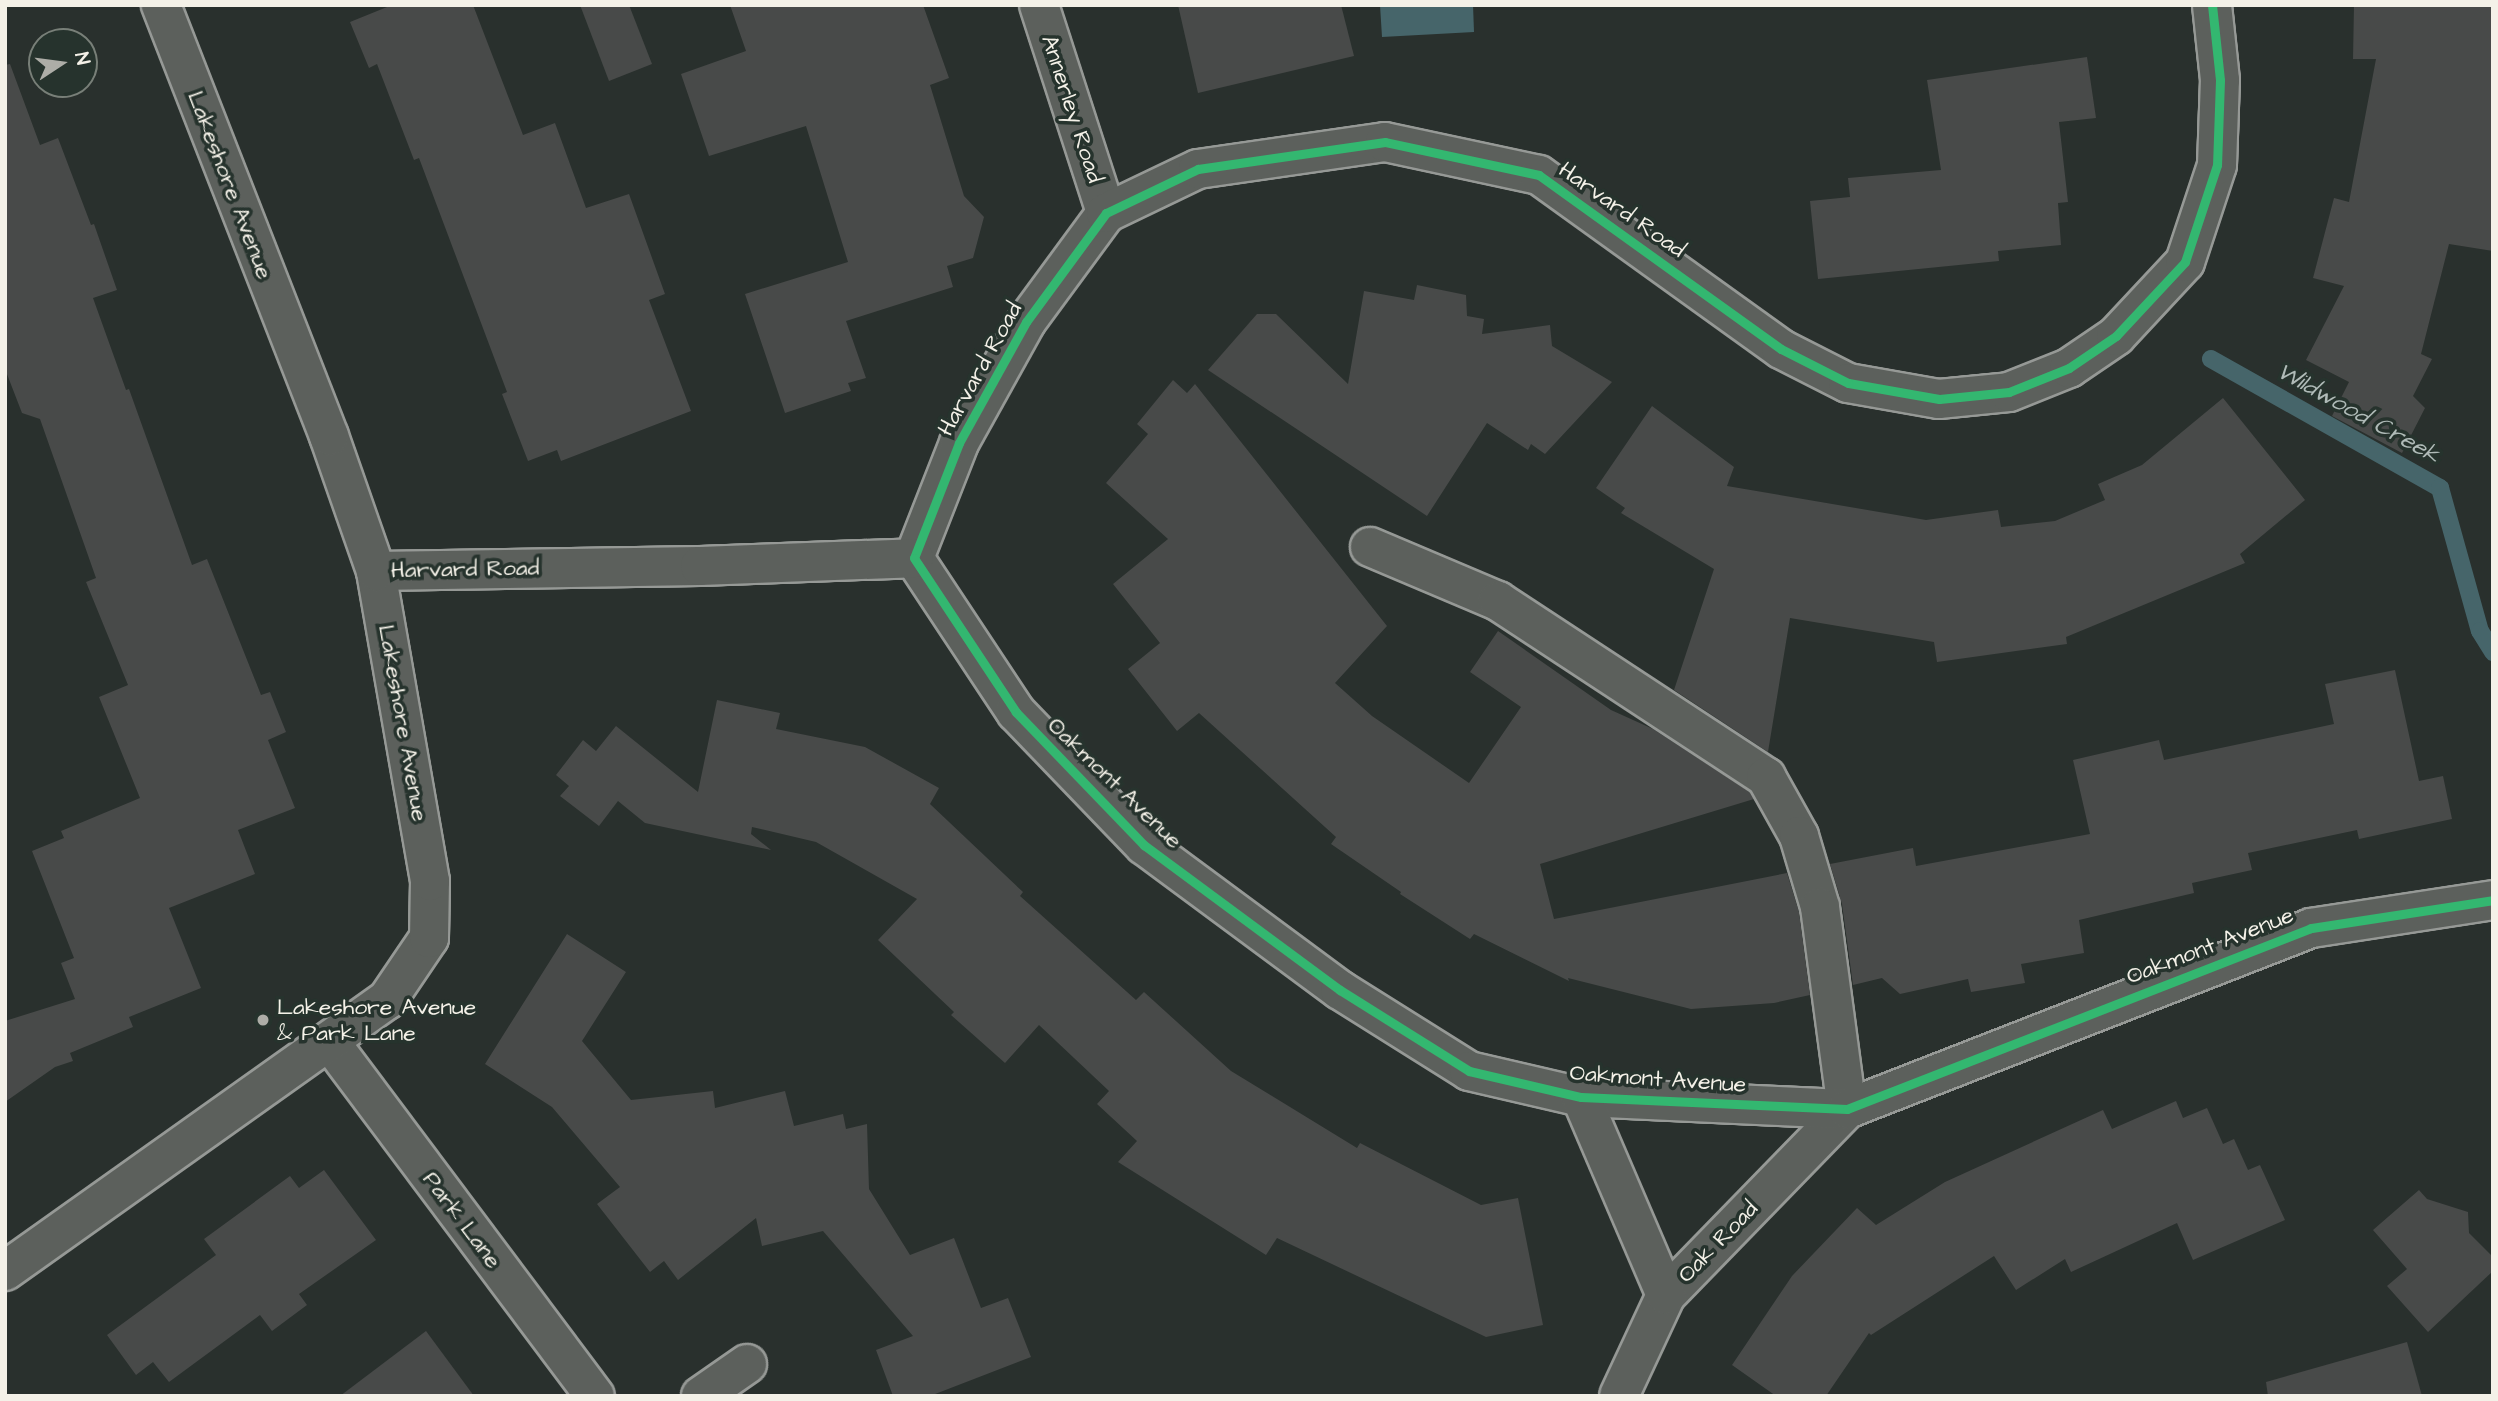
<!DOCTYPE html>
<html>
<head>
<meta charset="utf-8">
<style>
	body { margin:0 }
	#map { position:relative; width:2498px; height:1401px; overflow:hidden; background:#29302d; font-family:"Architects Daughter",sans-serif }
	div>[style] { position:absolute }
	.water>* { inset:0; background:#46656a }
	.stream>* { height:18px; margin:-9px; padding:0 9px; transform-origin:9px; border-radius:9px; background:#46656a }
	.building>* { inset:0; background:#484a49 }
	.roads { filter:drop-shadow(2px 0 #969996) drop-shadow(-2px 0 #969996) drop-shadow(0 2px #969996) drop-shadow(0 -2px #969996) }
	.street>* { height:38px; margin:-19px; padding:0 19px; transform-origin:19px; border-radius:19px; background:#5c605c }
	.cycleway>* { height:9px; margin:-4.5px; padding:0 4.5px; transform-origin:4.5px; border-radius:4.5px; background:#33b770 }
	.dots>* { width:19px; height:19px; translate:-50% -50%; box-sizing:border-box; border:4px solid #26332d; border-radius:50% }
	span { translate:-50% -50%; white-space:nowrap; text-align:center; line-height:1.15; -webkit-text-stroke:7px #26332d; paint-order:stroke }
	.street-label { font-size:23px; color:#f4f1e8 }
	.poi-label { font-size:23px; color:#f4f1e8 }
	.left { translate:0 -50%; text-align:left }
	.water-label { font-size:24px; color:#b0bbb8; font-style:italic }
	.frame { position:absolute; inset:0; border:7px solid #f4f1e8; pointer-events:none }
	.north { position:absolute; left:28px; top:28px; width:70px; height:70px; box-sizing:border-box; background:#26332d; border:2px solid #787f78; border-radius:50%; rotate:77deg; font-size:19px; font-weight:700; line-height:28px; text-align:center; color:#f4f1e8 }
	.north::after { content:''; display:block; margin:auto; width:24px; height:32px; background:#adada7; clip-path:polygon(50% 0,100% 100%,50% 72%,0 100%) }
</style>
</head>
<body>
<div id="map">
	<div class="water">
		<i style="clip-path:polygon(1380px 5px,1473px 5px,1474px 32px,1382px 37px)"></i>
	</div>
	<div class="stream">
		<i style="left:2211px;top:359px;width:263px;rotate:29.4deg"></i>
		<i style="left:2440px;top:488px;width:148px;rotate:74.4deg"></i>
		<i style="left:2480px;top:631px;width:25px;rotate:58deg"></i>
	</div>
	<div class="building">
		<i style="clip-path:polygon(392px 5px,473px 5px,523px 135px,555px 123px,586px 208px,629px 194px,665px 294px,649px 300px,691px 411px,561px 461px,557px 450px,528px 461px,502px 394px,507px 392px,419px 158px,414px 160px,377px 64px,369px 68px,350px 22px)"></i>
		<i style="clip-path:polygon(580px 5px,629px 5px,652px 64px,609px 81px)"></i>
		<i style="clip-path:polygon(730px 5px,923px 5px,949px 78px,930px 85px,964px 196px,984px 217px,973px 258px,947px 266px,953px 287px,846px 321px,866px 378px,848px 383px,851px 391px,785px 413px,745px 294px,848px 262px,806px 126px,709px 156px,681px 74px,746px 51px)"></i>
		<i style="clip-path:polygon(1178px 5px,1341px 5px,1354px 56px,1198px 93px)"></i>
		<i style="clip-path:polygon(2354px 5px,2493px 5px,2493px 251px,2449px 244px,2421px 354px,2432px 359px,2413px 396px,2425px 408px,2402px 453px,2332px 416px,2349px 382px,2306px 360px,2344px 286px,2313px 278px,2334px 198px,2349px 202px,2376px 59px,2353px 59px)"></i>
		<i style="clip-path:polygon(2087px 57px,2096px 118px,2059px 122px,2068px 202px,2058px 203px,2061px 245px,1998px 251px,1999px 261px,1818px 279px,1810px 201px,1850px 197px,1848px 178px,1941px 170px,1927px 80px)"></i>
		<i style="clip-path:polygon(10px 64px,40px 145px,58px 138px,91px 225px,94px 224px,117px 290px,93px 298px,126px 390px,129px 389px,192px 565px,207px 559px,261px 695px,270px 692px,286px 732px,268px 740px,295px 808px,238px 830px,255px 874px,169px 908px,201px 988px,129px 1017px,133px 1027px,70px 1053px,73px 1061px,55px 1067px,5px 1102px,5px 1021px,75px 999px,61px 963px,74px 958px,32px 851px,64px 838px,61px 831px,140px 798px,99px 697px,128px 685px,86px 582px,96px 578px,40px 419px,22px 413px,5px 369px,5px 65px)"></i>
		<i style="clip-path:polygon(1417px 285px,1466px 295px,1467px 316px,1484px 319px,1482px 334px,1550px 325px,1552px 346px,1612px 382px,1545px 454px,1531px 444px,1528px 450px,1487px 423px,1427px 516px,1208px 370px,1257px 314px,1276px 314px,1348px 384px,1364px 291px,1414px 300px)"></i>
		<i style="clip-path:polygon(1173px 380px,1187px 393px,1195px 384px,1387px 626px,1335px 683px,1372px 716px,1469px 783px,1521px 707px,1470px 672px,1498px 631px,1611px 710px,1653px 729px,1750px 792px,1754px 799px,1540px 864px,1554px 919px,1787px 873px,1799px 912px,1810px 995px,1774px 1003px,1691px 1009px,1568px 978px,1569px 981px,1474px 934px,1470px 939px,1400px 894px,1401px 892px,1331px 844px,1336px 837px,1199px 713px,1177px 731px,1128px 669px,1160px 643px,1113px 584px,1168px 539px,1106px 483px,1148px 434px,1137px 424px)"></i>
		<i style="clip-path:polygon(2223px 398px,2305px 500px,2240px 554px,2245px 563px,2066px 637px,2067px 644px,1937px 662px,1934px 642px,1790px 618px,1768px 752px,1674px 690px,1714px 569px,1621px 513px,1625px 508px,1596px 488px,1652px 406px,1734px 467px,1727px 486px,1926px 520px,1998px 510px,2001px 527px,2055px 521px,2105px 500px,2098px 484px,2142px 465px)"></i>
		<i style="clip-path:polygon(2395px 670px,2419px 781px,2443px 776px,2452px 819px,2359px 839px,2357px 830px,2248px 853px,2252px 870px,2192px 883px,2194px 893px,2079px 920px,2084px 953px,2021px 964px,2025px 983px,1971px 992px,1968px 979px,1900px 994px,1882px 978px,1853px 985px,1842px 904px,1830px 864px,1913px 848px,1916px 866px,2090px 834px,2073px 760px,2159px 740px,2164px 760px,2334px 724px,2325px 684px)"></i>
		<i style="clip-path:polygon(717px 700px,780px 713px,776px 729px,865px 747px,939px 788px,930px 804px,1023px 892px,1020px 896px,1136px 1000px,1144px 992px,1231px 1071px,1357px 1148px,1360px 1143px,1481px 1205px,1518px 1198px,1543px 1325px,1486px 1337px,1277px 1238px,1266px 1255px,1118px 1162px,1137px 1141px,1097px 1104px,1109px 1091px,1039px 1025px,1005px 1063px,951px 1015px,954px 1012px,878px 940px,917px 899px,816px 842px,752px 827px,751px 834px,771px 850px,645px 823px,618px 801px,599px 826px,560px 796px,569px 786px,556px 775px,583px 740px,596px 751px,616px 726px,698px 792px)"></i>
		<i style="clip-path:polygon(567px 934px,626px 972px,582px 1041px,631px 1100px,713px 1091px,715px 1108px,785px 1091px,794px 1126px,843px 1114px,846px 1129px,867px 1124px,869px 1189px,910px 1255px,954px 1238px,981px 1308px,1008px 1298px,1031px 1357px,930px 1396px,893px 1396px,876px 1350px,913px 1336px,823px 1231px,762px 1246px,756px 1218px,678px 1280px,664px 1261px,650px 1272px,597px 1204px,620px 1187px,552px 1107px,485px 1064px)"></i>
		<i style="clip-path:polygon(2176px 1101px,2183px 1118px,2207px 1108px,2223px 1144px,2234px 1139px,2248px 1170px,2260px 1165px,2285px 1220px,2193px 1260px,2177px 1223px,2071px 1272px,2065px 1259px,2016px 1290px,1994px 1256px,1871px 1335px,1869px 1333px,1826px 1396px,1776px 1396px,1732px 1365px,1792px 1276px,1857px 1208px,1876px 1225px,1945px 1182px,2103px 1110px,2112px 1129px)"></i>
		<i style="clip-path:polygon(324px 1170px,376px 1240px,299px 1294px,307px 1305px,272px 1331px,260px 1315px,169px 1382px,153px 1362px,136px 1375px,107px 1335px,216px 1255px,204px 1239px,290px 1176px,299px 1188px)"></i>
		<i style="clip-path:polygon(2419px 1190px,2427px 1199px,2468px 1212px,2469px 1233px,2493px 1257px,2493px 1271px,2428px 1332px,2387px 1286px,2407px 1269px,2373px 1230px)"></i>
		<i style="clip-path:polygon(426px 1331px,474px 1396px,340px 1396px)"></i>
		<i style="clip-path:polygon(2407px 1342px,2422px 1396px,2268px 1396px,2266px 1382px)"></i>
	</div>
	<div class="roads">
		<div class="street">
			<i style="left:1039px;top:5px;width:219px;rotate:72.1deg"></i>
			<i style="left:1370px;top:547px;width:139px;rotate:22.9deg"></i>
			<i style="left:1498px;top:601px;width:321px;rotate:33.3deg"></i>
			<i style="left:1766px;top:777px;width:68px;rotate:60.8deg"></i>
			<i style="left:1799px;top:836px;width:74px;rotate:73.5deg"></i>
			<i style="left:1820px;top:907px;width:204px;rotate:82.4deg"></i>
			<i style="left:1847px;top:1109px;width:260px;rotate:134.2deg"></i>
			<i style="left:1666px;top:1295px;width:111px;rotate:115deg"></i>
			<i style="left:914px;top:558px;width:123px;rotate:-68.6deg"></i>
			<i style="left:959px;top:443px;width:138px;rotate:-61deg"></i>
			<i style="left:1026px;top:322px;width:135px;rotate:-53.7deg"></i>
			<i style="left:1106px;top:213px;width:102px;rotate:-25.6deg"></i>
			<i style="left:1198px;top:169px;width:189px;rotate:-8.2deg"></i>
			<i style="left:1385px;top:142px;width:157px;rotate:12.1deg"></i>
			<i style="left:1539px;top:175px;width:298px;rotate:35.7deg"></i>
			<i style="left:1781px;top:349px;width:75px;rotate:26.9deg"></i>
			<i style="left:1848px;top:383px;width:92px;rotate:10deg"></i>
			<i style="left:1939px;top:399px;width:70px;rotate:-5.7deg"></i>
			<i style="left:2009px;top:392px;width:65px;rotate:-21.8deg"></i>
			<i style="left:2069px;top:368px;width:57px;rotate:-34.2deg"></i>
			<i style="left:2116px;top:336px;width:101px;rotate:-47deg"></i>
			<i style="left:2185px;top:262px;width:102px;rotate:-71.7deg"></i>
			<i style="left:2217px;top:165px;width:85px;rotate:-88deg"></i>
			<i style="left:2220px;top:80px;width:75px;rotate:-96.1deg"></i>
			<i style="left:914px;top:558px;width:185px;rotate:56.5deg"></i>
			<i style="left:1016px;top:712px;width:185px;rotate:46.1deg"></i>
			<i style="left:1144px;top:845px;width:244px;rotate:36.5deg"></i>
			<i style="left:1340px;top:990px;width:152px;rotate:32.1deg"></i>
			<i style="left:1469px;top:1071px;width:115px;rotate:13.1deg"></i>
			<i style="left:1581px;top:1097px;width:266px;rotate:2.6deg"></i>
			<i style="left:1847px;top:1109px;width:498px;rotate:-21.3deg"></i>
			<i style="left:2311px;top:928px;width:184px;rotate:-8.7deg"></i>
			<i style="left:376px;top:571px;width:324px;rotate:-0.9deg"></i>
			<i style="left:700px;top:566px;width:214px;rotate:-2.1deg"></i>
			<i style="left:330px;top:1042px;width:442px;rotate:53.2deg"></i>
			<i style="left:1581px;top:1097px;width:215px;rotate:66.8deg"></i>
			<i style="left:5px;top:1271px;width:468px;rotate:-35.4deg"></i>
			<i style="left:387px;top:1000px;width:75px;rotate:-55.9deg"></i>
			<i style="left:429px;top:938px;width:57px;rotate:-89deg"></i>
			<i style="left:430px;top:881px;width:315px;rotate:-99.9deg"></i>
			<i style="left:376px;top:571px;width:143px;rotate:-109.2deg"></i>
			<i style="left:329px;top:436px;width:463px;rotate:-111.3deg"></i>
			<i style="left:701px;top:1396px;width:56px;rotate:-34.8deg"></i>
		</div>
	</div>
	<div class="cycleway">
		<i style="left:2212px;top:5px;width:75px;rotate:83.9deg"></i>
		<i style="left:2220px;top:80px;width:85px;rotate:92deg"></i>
		<i style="left:2217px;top:165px;width:102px;rotate:108.3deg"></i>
		<i style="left:2185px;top:262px;width:101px;rotate:133deg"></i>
		<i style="left:2116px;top:336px;width:57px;rotate:145.8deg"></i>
		<i style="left:2069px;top:368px;width:65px;rotate:158.2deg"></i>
		<i style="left:2009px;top:392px;width:70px;rotate:174.3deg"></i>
		<i style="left:1939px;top:399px;width:92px;rotate:-170deg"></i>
		<i style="left:1848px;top:383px;width:75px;rotate:-153.1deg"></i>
		<i style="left:1781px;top:349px;width:298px;rotate:-144.3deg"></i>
		<i style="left:1539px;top:175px;width:157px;rotate:-167.9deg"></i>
		<i style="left:1385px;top:142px;width:189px;rotate:171.8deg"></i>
		<i style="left:1198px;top:169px;width:102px;rotate:154.4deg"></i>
		<i style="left:1106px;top:213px;width:135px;rotate:126.3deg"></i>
		<i style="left:1026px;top:322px;width:138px;rotate:119deg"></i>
		<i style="left:959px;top:443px;width:123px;rotate:111.4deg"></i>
		<i style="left:914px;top:558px;width:185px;rotate:56.5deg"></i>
		<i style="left:1016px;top:712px;width:185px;rotate:46.1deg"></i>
		<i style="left:1144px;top:845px;width:244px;rotate:36.5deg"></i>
		<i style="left:1340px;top:990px;width:152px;rotate:32.1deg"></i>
		<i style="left:1469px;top:1071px;width:115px;rotate:13.1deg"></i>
		<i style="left:1581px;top:1097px;width:266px;rotate:2.6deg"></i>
		<i style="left:1847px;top:1109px;width:498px;rotate:-21.3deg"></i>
		<i style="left:2311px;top:928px;width:184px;rotate:-8.7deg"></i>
	</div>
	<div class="dots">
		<i style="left:263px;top:1020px;background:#adada7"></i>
	</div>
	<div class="street-label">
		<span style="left:1072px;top:109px;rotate:72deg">Annerley Road</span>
		<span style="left:230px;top:185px;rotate:69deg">Lakeshore Avenue</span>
		<span style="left:1622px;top:210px;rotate:35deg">Harvard Road</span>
		<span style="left:980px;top:369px;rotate:-61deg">Harvard Road</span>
		<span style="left:465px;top:569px;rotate:-1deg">Harvard Road</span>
		<span style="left:403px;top:723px;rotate:80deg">Lakeshore Avenue</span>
		<span style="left:1115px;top:783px;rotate:44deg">Oakmont Avenue</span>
		<span style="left:2210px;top:946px;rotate:-21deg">Oakmont Avenue</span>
		<span style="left:1658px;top:1079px;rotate:4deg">Oakmont Avenue</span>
		<span style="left:462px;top:1220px;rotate:53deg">Park Lane</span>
		<span style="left:1718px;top:1242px;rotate:-46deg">Oak Road</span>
	</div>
	<div class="poi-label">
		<span class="left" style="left:277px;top:1020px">Lakeshore Avenue<br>&amp; Park Lane</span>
	</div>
	<div class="water-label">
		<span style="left:2358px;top:414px;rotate:29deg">Wildwood Creek</span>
	</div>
	<div class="frame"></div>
	<div class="north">N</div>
</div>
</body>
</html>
